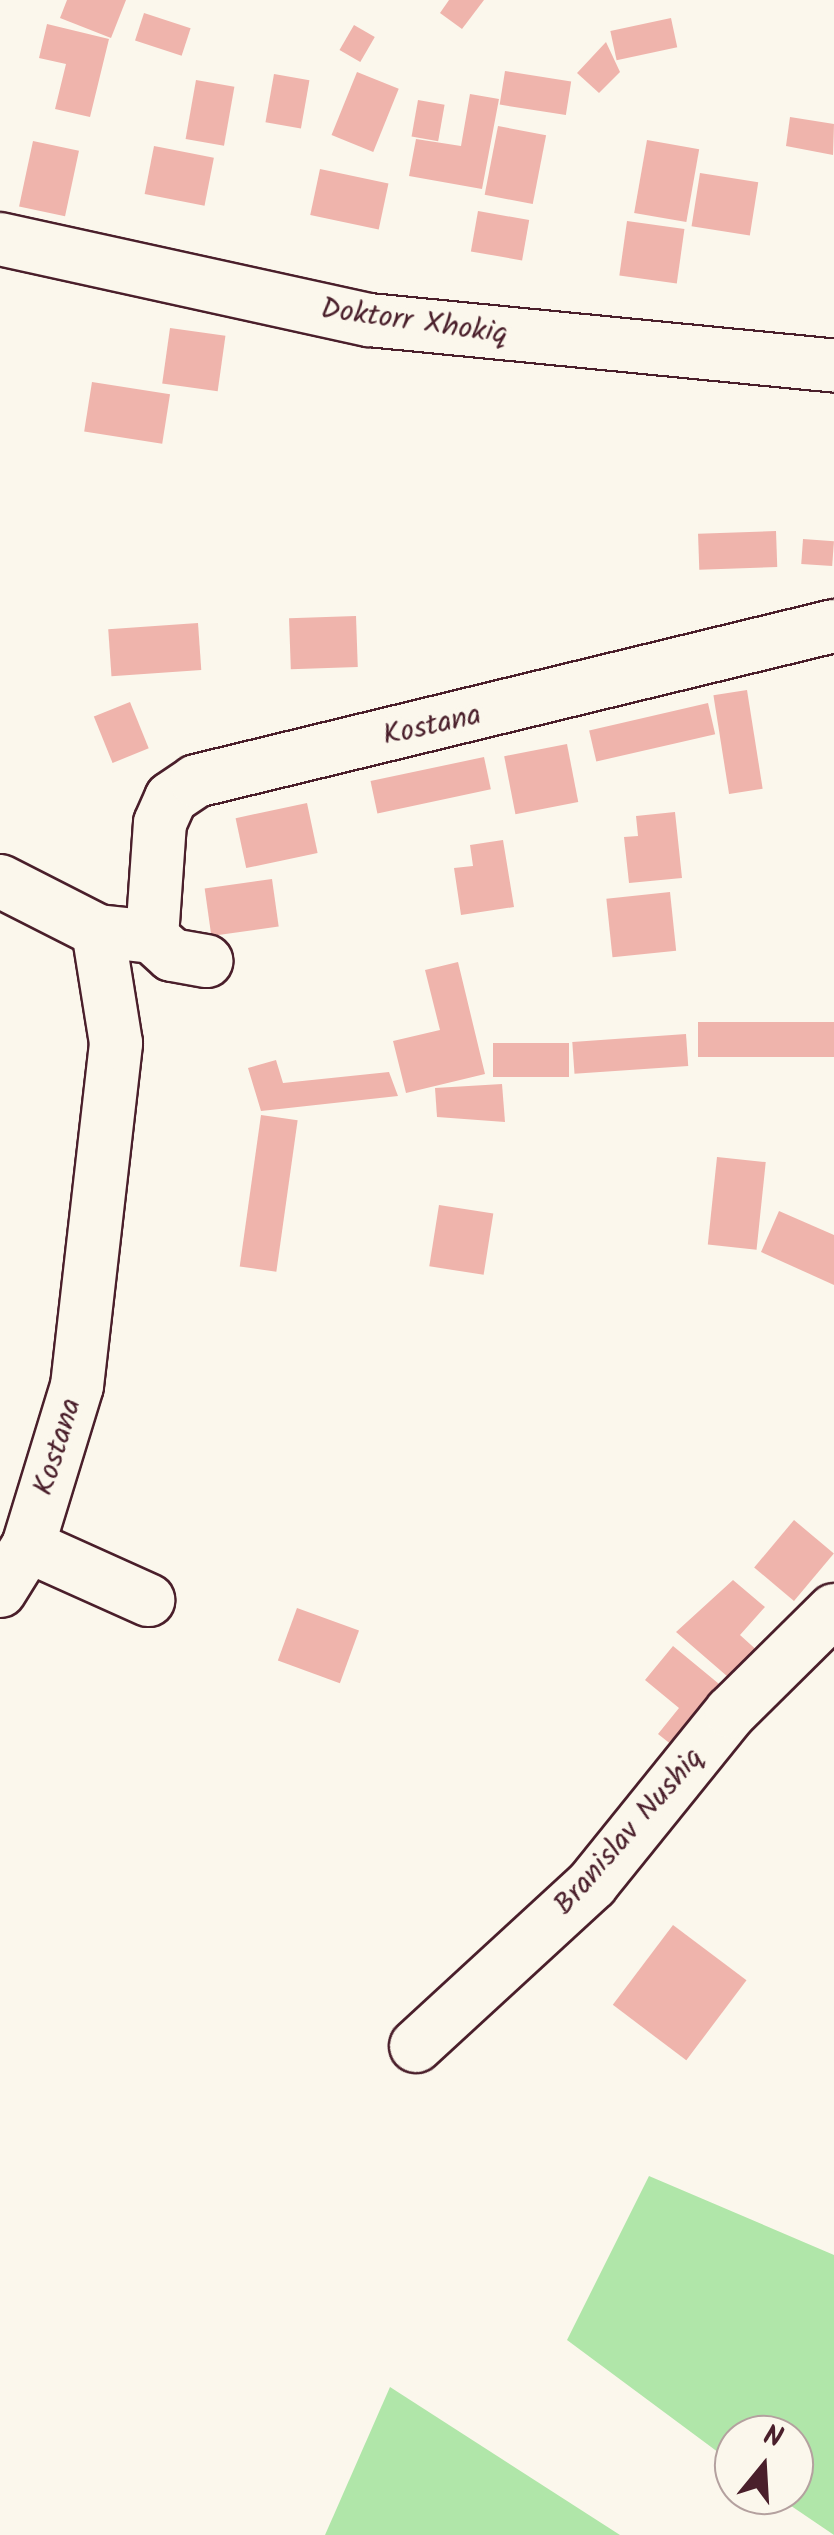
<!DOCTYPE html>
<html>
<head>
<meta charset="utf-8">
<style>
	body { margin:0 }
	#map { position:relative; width:834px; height:2535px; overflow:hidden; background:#fbf7ec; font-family:Kalam,sans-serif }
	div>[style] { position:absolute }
	.green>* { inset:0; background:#b0e6a9 }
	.building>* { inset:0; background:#efb4ac; transform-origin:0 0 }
	.roads { filter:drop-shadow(2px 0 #4a1f2b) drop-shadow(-2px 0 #4a1f2b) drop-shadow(0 2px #4a1f2b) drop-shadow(0 -2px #4a1f2b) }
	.minor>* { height:52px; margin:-26px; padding:0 26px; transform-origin:26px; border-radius:26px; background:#fbf7ec }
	span { translate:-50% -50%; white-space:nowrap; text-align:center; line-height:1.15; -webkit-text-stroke:10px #fbf7ec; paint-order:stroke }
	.street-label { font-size:30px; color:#4a1f2b }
	.north { position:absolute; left:714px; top:2415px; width:100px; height:100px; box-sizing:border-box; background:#fbf7ec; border:2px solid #b4a19f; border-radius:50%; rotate:18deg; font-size:28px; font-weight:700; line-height:40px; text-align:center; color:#4a1f2b }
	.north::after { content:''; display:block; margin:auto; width:35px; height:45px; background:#4a1f2b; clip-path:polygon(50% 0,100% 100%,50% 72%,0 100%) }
</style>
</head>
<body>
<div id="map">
	<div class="green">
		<i style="clip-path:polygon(649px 2176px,834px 2255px,834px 2535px,775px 2495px,794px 2495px,794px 2435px,734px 2435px,734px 2464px,567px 2340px)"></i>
		<i style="clip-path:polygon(390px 2387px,620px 2535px,325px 2535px)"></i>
	</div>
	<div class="building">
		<i style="clip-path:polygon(67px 0,126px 0,111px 38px,60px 18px)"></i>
		<i style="clip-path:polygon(449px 0,484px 0,462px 29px,440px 13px)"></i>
		<i style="left:144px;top:13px;width:49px;height:29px;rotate:18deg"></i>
		<i style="left:671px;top:18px;width:30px;height:62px;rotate:78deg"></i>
		<i style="clip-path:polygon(47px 24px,109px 39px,90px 117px,55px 109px,66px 64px,39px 58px)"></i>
		<i style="left:354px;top:25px;width:24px;height:29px;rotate:30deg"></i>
		<i style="clip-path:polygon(606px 42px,620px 72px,599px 93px,577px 73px)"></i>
		<i style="left:505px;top:71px;width:67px;height:34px;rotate:9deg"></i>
		<i style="left:357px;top:72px;width:45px;height:68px;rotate:22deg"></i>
		<i style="left:274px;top:74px;width:36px;height:49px;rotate:10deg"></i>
		<i style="left:196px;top:80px;width:39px;height:60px;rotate:10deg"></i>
		<i style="clip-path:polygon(470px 94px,499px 99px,482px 189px,409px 176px,416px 139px,461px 146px)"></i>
		<i style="left:418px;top:100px;width:27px;height:37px;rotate:10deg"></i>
		<i style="clip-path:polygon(790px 117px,834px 124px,833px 155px,786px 146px)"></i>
		<i style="left:498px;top:126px;width:49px;height:70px;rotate:11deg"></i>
		<i style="left:647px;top:140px;width:53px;height:74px;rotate:10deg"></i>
		<i style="left:33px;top:141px;width:47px;height:67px;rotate:12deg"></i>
		<i style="left:154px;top:146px;width:61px;height:49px;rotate:11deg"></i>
		<i style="left:320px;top:169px;width:70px;height:47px;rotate:12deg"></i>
		<i style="left:700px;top:173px;width:59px;height:54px;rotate:9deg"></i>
		<i style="left:478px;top:211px;width:52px;height:41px;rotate:10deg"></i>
		<i style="left:627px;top:221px;width:58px;height:55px;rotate:8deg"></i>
		<i style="left:170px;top:328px;width:56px;height:56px;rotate:8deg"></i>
		<i style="left:92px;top:382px;width:79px;height:50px;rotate:9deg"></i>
		<i style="left:776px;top:531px;width:36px;height:78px;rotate:88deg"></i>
		<i style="left:803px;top:539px;width:31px;height:25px;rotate:4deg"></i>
		<i style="left:356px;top:616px;width:51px;height:67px;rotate:88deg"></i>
		<i style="left:198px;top:623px;width:47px;height:90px;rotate:86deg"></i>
		<i style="left:747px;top:690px;width:100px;height:34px;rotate:81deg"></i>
		<i style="left:130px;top:702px;width:50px;height:39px;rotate:68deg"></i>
		<i style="left:708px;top:703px;width:32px;height:122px;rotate:77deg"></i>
		<i style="left:567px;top:744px;width:59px;height:64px;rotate:79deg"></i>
		<i style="left:484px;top:757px;width:33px;height:116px;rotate:78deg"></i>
		<i style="left:307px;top:803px;width:51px;height:73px;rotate:78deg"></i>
		<i style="clip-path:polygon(675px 812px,682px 878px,629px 883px,624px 837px,638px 836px,636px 816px)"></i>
		<i style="clip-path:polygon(503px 840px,514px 907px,461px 915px,454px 868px,473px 866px,470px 845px)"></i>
		<i style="left:272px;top:879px;width:48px;height:68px;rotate:82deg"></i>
		<i style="left:670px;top:892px;width:59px;height:64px;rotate:84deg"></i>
		<i style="clip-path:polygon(458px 962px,485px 1074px,406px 1093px,393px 1041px,440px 1030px,425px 970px)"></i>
		<i style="left:834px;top:1022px;width:35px;height:136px;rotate:90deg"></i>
		<i style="left:686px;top:1034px;width:32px;height:114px;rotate:86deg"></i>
		<i style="left:569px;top:1043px;width:34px;height:76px;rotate:90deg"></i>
		<i style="clip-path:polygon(276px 1060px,283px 1083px,389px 1072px,398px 1096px,261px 1111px,248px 1068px)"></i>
		<i style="clip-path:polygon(502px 1084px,505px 1122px,437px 1117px,435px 1088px)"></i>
		<i style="left:261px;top:1115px;width:37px;height:153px;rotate:8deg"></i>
		<i style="left:717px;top:1157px;width:49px;height:88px;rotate:6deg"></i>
		<i style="left:439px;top:1205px;width:55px;height:62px;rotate:9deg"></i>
		<i style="clip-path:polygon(779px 1211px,834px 1235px,834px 1285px,761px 1252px)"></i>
		<i style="left:794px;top:1520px;width:52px;height:62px;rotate:40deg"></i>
		<i style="clip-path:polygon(733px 1580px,765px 1607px,740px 1635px,761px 1654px,735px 1683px,676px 1632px)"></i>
		<i style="left:297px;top:1608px;width:66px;height:56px;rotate:20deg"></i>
		<i style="clip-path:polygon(673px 1646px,730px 1693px,682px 1753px,658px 1734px,679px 1708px,645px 1680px)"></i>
		<i style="left:673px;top:1925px;width:92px;height:100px;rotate:37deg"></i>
	</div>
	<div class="roads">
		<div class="minor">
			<i style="left:0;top:239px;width:378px;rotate:12.4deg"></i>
			<i style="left:369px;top:320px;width:467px;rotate:5.6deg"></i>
			<i style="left:0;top:881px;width:110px;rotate:27deg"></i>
			<i style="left:98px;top:931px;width:54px;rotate:6.3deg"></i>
			<i style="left:152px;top:937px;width:27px;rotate:42deg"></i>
			<i style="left:172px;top:955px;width:35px;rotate:10deg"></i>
			<i style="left:152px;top:937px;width:114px;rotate:-86deg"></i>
			<i style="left:160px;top:823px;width:27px;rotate:-66deg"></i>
			<i style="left:171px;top:798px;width:30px;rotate:-34deg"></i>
			<i style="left:196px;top:781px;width:657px;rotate:-13.66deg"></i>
			<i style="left:28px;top:1546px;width:132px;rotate:24.2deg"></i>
			<i style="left:0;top:1591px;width:53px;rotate:-58.1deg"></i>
			<i style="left:28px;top:1546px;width:167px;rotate:-73deg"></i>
			<i style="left:77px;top:1386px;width:345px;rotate:-83.5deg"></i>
			<i style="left:116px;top:1043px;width:113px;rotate:-99.1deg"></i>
			<i style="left:416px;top:2046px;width:239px;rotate:-42.6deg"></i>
			<i style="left:592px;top:1884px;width:221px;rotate:-51.1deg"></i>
			<i style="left:731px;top:1712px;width:145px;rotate:-44.7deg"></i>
		</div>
	</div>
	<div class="street-label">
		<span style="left:414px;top:322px;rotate:8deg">Doktorr Xhokiq</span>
		<span style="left:432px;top:726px;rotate:-13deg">Kostana</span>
		<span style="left:58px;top:1447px;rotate:-73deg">Kostana</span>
		<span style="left:629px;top:1832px;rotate:-49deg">Branislav Nushiq</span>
	</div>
	<div class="north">N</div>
</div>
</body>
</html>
